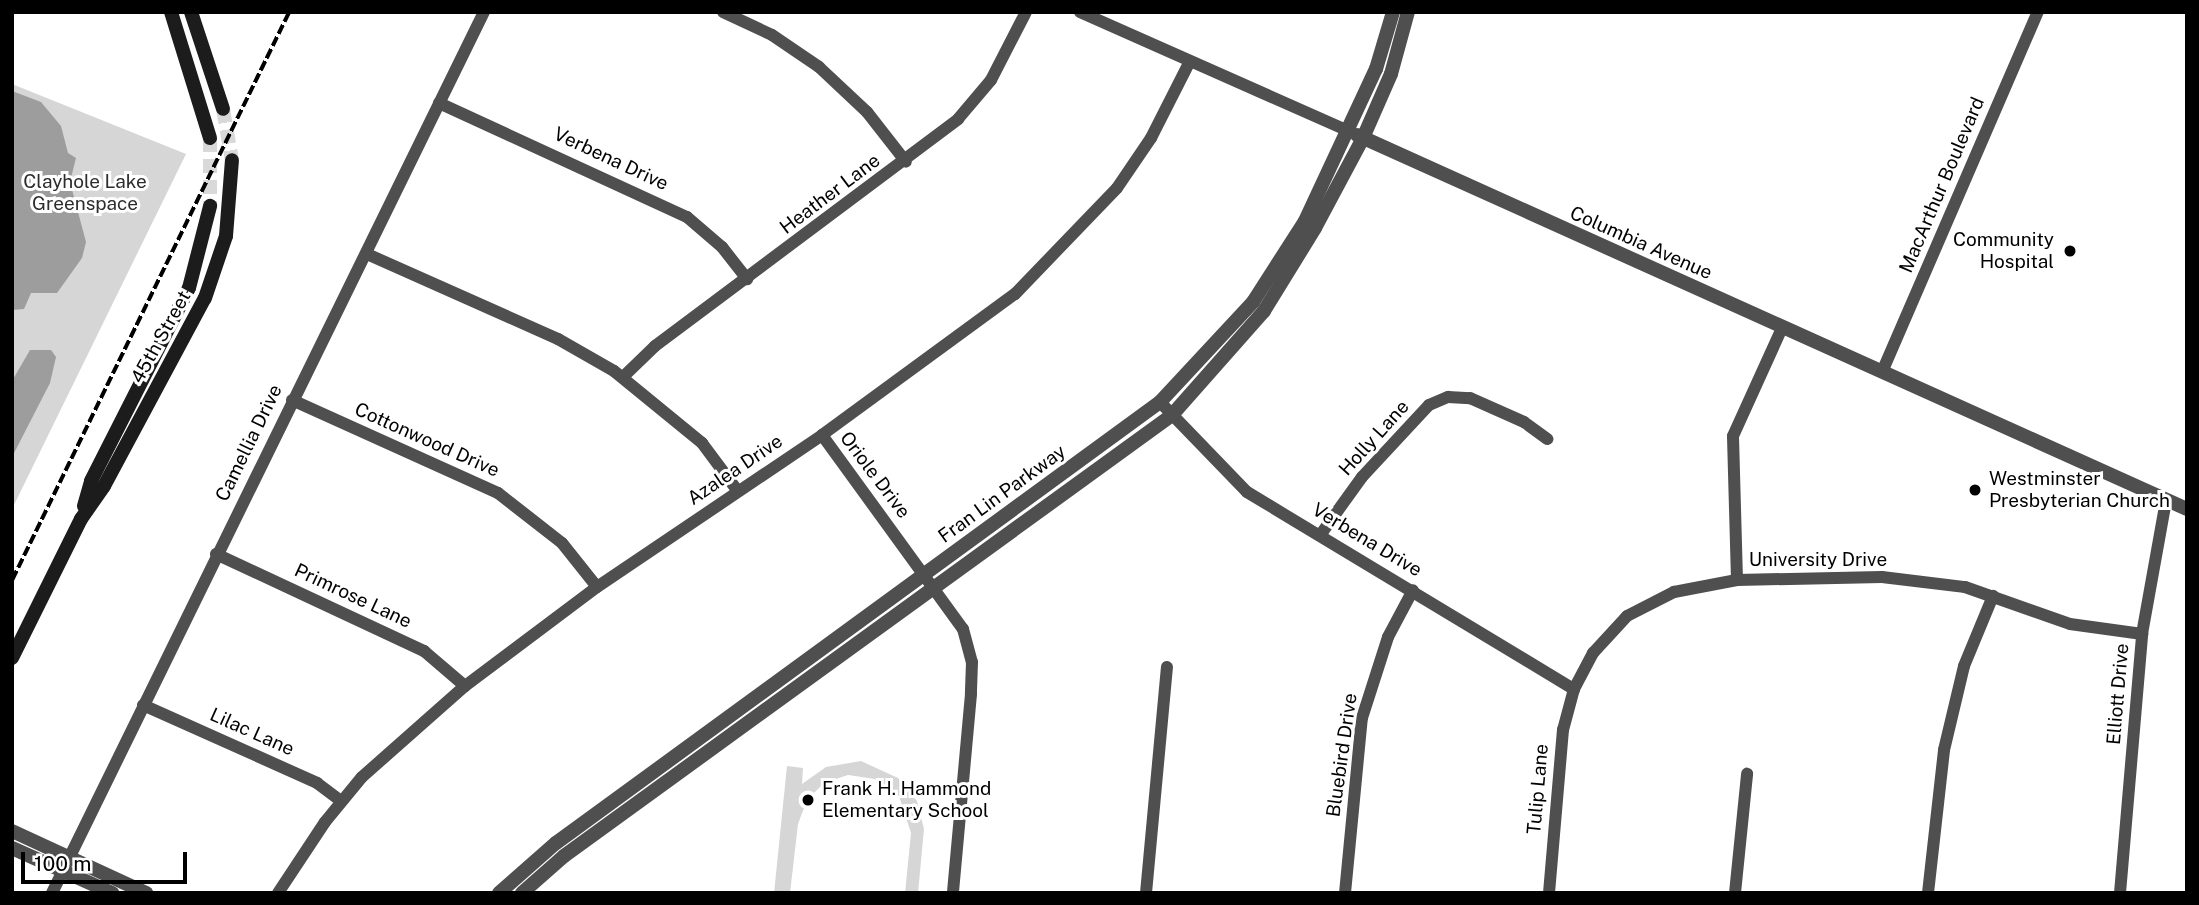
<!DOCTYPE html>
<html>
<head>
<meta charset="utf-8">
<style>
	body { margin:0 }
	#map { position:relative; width:2199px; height:905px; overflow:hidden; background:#fff; font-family:"Public Sans",sans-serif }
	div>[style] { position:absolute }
	.green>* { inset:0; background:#d6d6d6 }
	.water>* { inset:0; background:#9d9d9d }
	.secondary-tunnel>* { height:14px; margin-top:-7px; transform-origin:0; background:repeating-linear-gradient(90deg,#d9d9d9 0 14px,transparent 0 21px) }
	.minor>* { height:12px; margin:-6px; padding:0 6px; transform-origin:6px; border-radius:6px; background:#4f4f4f }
	.tertiary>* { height:14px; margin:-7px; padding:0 7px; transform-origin:7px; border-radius:7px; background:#4f4f4f }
	.secondary>* { height:14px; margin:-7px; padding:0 7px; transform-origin:7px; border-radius:7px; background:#1c1c1c }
	.rail>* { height:3.5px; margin-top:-1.75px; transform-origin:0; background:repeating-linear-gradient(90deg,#000 0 10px,transparent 0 13.5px) }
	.dots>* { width:19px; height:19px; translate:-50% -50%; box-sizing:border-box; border:4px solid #fff; border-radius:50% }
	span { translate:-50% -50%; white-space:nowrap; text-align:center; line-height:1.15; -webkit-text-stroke:6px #fff; paint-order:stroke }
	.street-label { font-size:19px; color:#000 }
	.park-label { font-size:19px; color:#2d2d2d }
	.poi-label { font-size:19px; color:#000 }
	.right { translate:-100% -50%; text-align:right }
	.left { translate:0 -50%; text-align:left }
	.frame { position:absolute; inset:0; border:14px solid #000; pointer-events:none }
	.scale { position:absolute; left:21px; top:852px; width:166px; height:32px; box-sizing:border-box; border:4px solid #000; border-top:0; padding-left:9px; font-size:21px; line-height:24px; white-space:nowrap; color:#000; -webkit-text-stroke:5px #fff; paint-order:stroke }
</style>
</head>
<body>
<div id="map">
	<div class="green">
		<i style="clip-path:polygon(12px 84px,186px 154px,12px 509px)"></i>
		<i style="clip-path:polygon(861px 761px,898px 778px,917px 801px,924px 829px,918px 893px,905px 893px,911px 833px,899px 796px,875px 779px,848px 775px,824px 783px,807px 800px,798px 824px,790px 893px,774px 893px,787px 766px,803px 768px,802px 784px,826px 767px)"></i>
	</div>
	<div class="water">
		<i style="clip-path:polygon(12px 91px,41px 102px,61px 126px,68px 153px,76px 158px,70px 182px,86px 242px,82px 258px,57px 293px,31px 293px,24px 309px,12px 310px)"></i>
		<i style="clip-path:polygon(30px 350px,51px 350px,56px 357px,50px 383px,12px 457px,12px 381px)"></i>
	</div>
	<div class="secondary-tunnel">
		<i style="left:223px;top:109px;width:52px;rotate:80deg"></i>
		<i style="left:210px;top:138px;width:68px;rotate:90deg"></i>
	</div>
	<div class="minor">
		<i style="left:723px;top:12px;width:54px;rotate:25.1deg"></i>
		<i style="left:772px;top:35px;width:57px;rotate:34.2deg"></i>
		<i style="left:819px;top:67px;width:66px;rotate:43.2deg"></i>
		<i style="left:867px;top:112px;width:63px;rotate:52deg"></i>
		<i style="left:1080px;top:12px;width:294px;rotate:23.9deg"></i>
		<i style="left:439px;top:103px;width:273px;rotate:24.7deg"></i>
		<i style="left:687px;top:217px;width:46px;rotate:40.6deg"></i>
		<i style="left:722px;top:247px;width:41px;rotate:52deg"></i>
		<i style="left:367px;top:254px;width:209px;rotate:24deg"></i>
		<i style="left:558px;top:339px;width:64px;rotate:29.7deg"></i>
		<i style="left:614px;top:371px;width:114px;rotate:39.3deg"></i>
		<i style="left:702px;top:443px;width:59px;rotate:53.3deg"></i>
		<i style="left:1882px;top:372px;width:392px;rotate:-66.6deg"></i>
		<i style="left:623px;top:377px;width:45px;rotate:-44.1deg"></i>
		<i style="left:655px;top:346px;width:379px;rotate:-36.8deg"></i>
		<i style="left:958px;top:119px;width:51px;rotate:-49.8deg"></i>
		<i style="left:991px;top:80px;width:76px;rotate:-62.8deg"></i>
		<i style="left:292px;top:400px;width:226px;rotate:24.3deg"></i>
		<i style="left:498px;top:493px;width:81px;rotate:38deg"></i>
		<i style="left:562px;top:543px;width:56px;rotate:51.5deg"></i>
		<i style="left:1160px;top:402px;width:125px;rotate:46deg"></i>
		<i style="left:1247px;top:492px;width:382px;rotate:31.1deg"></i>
		<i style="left:822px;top:435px;width:240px;rotate:54deg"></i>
		<i style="left:963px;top:629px;width:34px;rotate:75deg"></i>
		<i style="left:972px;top:662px;width:32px;rotate:92deg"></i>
		<i style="left:971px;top:694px;width:200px;rotate:95.2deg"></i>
		<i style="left:1321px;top:534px;width:70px;rotate:-54.3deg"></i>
		<i style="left:1362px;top:477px;width:98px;rotate:-47.1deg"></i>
		<i style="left:1429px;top:405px;width:21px;rotate:-23deg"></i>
		<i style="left:1448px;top:397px;width:22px;rotate:3deg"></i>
		<i style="left:1470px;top:398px;width:59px;rotate:24deg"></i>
		<i style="left:1524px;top:422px;width:29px;rotate:36deg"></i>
		<i style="left:216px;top:554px;width:230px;rotate:25deg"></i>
		<i style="left:424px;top:651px;width:54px;rotate:40.5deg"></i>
		<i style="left:1737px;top:580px;width:144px;rotate:-91.6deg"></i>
		<i style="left:1733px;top:436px;width:119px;rotate:-65.6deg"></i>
		<i style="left:143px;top:705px;width:191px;rotate:24.1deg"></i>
		<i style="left:317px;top:783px;width:30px;rotate:37deg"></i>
		<i style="left:52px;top:893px;width:981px;rotate:-63.88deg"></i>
		<i style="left:278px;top:893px;width:85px;rotate:-56.5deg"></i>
		<i style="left:325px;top:822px;width:58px;rotate:-50.6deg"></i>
		<i style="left:362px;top:777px;width:137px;rotate:-41.5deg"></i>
		<i style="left:465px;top:686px;width:165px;rotate:-36.9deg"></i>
		<i style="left:597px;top:587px;width:272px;rotate:-34deg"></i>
		<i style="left:822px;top:435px;width:239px;rotate:-36.2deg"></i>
		<i style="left:1015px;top:294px;width:147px;rotate:-46.1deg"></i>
		<i style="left:1117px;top:188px;width:60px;rotate:-55.8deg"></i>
		<i style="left:1151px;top:138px;width:86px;rotate:-63.1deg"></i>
		<i style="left:1146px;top:893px;width:227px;rotate:-84.7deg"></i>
		<i style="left:1345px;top:893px;width:176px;rotate:-84.5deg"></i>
		<i style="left:1362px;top:718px;width:85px;rotate:-72.2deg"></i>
		<i style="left:1388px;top:637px;width:53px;rotate:-62deg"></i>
		<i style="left:1549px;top:893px;width:164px;rotate:-85.1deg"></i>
		<i style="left:1563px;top:730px;width:42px;rotate:-75deg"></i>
		<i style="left:1574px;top:689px;width:41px;rotate:-62.2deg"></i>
		<i style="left:1593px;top:653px;width:50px;rotate:-47.4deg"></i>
		<i style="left:1627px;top:616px;width:53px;rotate:-27.1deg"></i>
		<i style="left:1674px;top:592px;width:64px;rotate:-10.8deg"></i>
		<i style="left:1737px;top:580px;width:145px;rotate:-1.2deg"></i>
		<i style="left:1882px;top:577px;width:84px;rotate:6.9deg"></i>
		<i style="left:1965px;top:587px;width:111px;rotate:19.4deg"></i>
		<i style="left:2070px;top:624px;width:73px;rotate:7.9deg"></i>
		<i style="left:1735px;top:893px;width:120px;rotate:-84.2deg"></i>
		<i style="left:1928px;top:893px;width:144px;rotate:-83.6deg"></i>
		<i style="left:1944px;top:750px;width:86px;rotate:-76.6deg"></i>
		<i style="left:1964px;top:666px;width:76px;rotate:-67.5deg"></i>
		<i style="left:2120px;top:893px;width:260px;rotate:-85.1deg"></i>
		<i style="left:2142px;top:634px;width:135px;rotate:-79.8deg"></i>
	</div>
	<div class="tertiary">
		<i style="left:1357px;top:135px;width:910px;rotate:24.26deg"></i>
		<i style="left:12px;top:831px;width:148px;rotate:24.8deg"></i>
		<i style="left:12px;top:848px;width:110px;rotate:24.2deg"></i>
		<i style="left:499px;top:893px;width:76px;rotate:-41.3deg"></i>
		<i style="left:556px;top:843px;width:748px;rotate:-36.13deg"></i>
		<i style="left:1160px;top:402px;width:137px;rotate:-47.1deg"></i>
		<i style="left:1253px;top:302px;width:96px;rotate:-57.3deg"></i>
		<i style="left:1305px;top:221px;width:168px;rotate:-65deg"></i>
		<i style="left:1376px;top:69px;width:59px;rotate:-73.4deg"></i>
		<i style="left:522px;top:893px;width:56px;rotate:-41.4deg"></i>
		<i style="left:564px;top:856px;width:751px;rotate:-35.95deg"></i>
		<i style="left:1172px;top:415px;width:139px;rotate:-48.5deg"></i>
		<i style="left:1264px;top:311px;width:97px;rotate:-58.4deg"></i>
		<i style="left:1315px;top:228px;width:102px;rotate:-61.9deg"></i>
		<i style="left:1363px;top:138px;width:70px;rotate:-66.4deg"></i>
		<i style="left:1391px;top:74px;width:64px;rotate:-74.7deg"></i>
	</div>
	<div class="secondary">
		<i style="left:171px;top:12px;width:132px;rotate:72.8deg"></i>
		<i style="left:191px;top:12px;width:102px;rotate:71.7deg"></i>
		<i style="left:84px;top:506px;width:26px;rotate:-74deg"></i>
		<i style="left:91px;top:481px;width:216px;rotate:-63.1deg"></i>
		<i style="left:189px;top:288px;width:85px;rotate:-75.6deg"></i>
		<i style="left:12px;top:658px;width:155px;rotate:-63.6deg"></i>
		<i style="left:81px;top:519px;width:40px;rotate:-55.1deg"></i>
		<i style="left:104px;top:486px;width:213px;rotate:-61.8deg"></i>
		<i style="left:205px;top:298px;width:65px;rotate:-71.3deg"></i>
		<i style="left:226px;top:236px;width:76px;rotate:-85.5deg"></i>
	</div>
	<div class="rail">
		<i style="left:12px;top:580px;width:632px;rotate:-64deg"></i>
	</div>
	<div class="dots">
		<i style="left:2070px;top:251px;background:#000"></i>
		<i style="left:1975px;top:490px;background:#000"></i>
		<i style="left:808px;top:800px;background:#000"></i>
	</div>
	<div class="street-label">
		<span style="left:611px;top:159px;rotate:25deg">Verbena Drive</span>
		<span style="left:1942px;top:185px;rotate:-67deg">MacArthur Boulevard</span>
		<span style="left:830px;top:194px;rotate:-37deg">Heather Lane</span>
		<span style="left:1641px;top:243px;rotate:24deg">Columbia Avenue</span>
		<span style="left:161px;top:337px;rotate:-61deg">45th Street</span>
		<span style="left:1374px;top:438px;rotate:-48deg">Holly Lane</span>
		<span style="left:427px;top:440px;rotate:24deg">Cottonwood Drive</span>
		<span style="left:249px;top:443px;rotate:-64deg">Camellia Drive</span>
		<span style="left:735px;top:470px;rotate:-34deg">Azalea Drive</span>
		<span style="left:875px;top:475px;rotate:53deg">Oriole Drive</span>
		<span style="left:1002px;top:494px;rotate:-36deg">Fran Lin Parkway</span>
		<span style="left:1367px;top:540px;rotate:31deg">Verbena Drive</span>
		<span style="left:1818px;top:560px">University Drive</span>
		<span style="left:353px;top:596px;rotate:25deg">Primrose Lane</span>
		<span style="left:2118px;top:694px;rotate:-85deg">Elliott Drive</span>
		<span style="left:252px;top:732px;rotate:24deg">Lilac Lane</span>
		<span style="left:1342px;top:755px;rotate:-82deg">Bluebird Drive</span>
		<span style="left:1538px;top:789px;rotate:-85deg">Tulip Lane</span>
	</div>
	<div class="park-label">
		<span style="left:85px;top:193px">Clayhole Lake<br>Greenspace</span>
	</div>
	<div class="poi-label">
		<span class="right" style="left:2054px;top:251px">Community<br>Hospital</span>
		<span class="left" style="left:1989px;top:490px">Westminster<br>Presbyterian Church</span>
		<span class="left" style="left:822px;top:800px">Frank H. Hammond<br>Elementary School</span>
	</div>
	<div class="frame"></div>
	<div class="scale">100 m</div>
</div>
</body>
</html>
